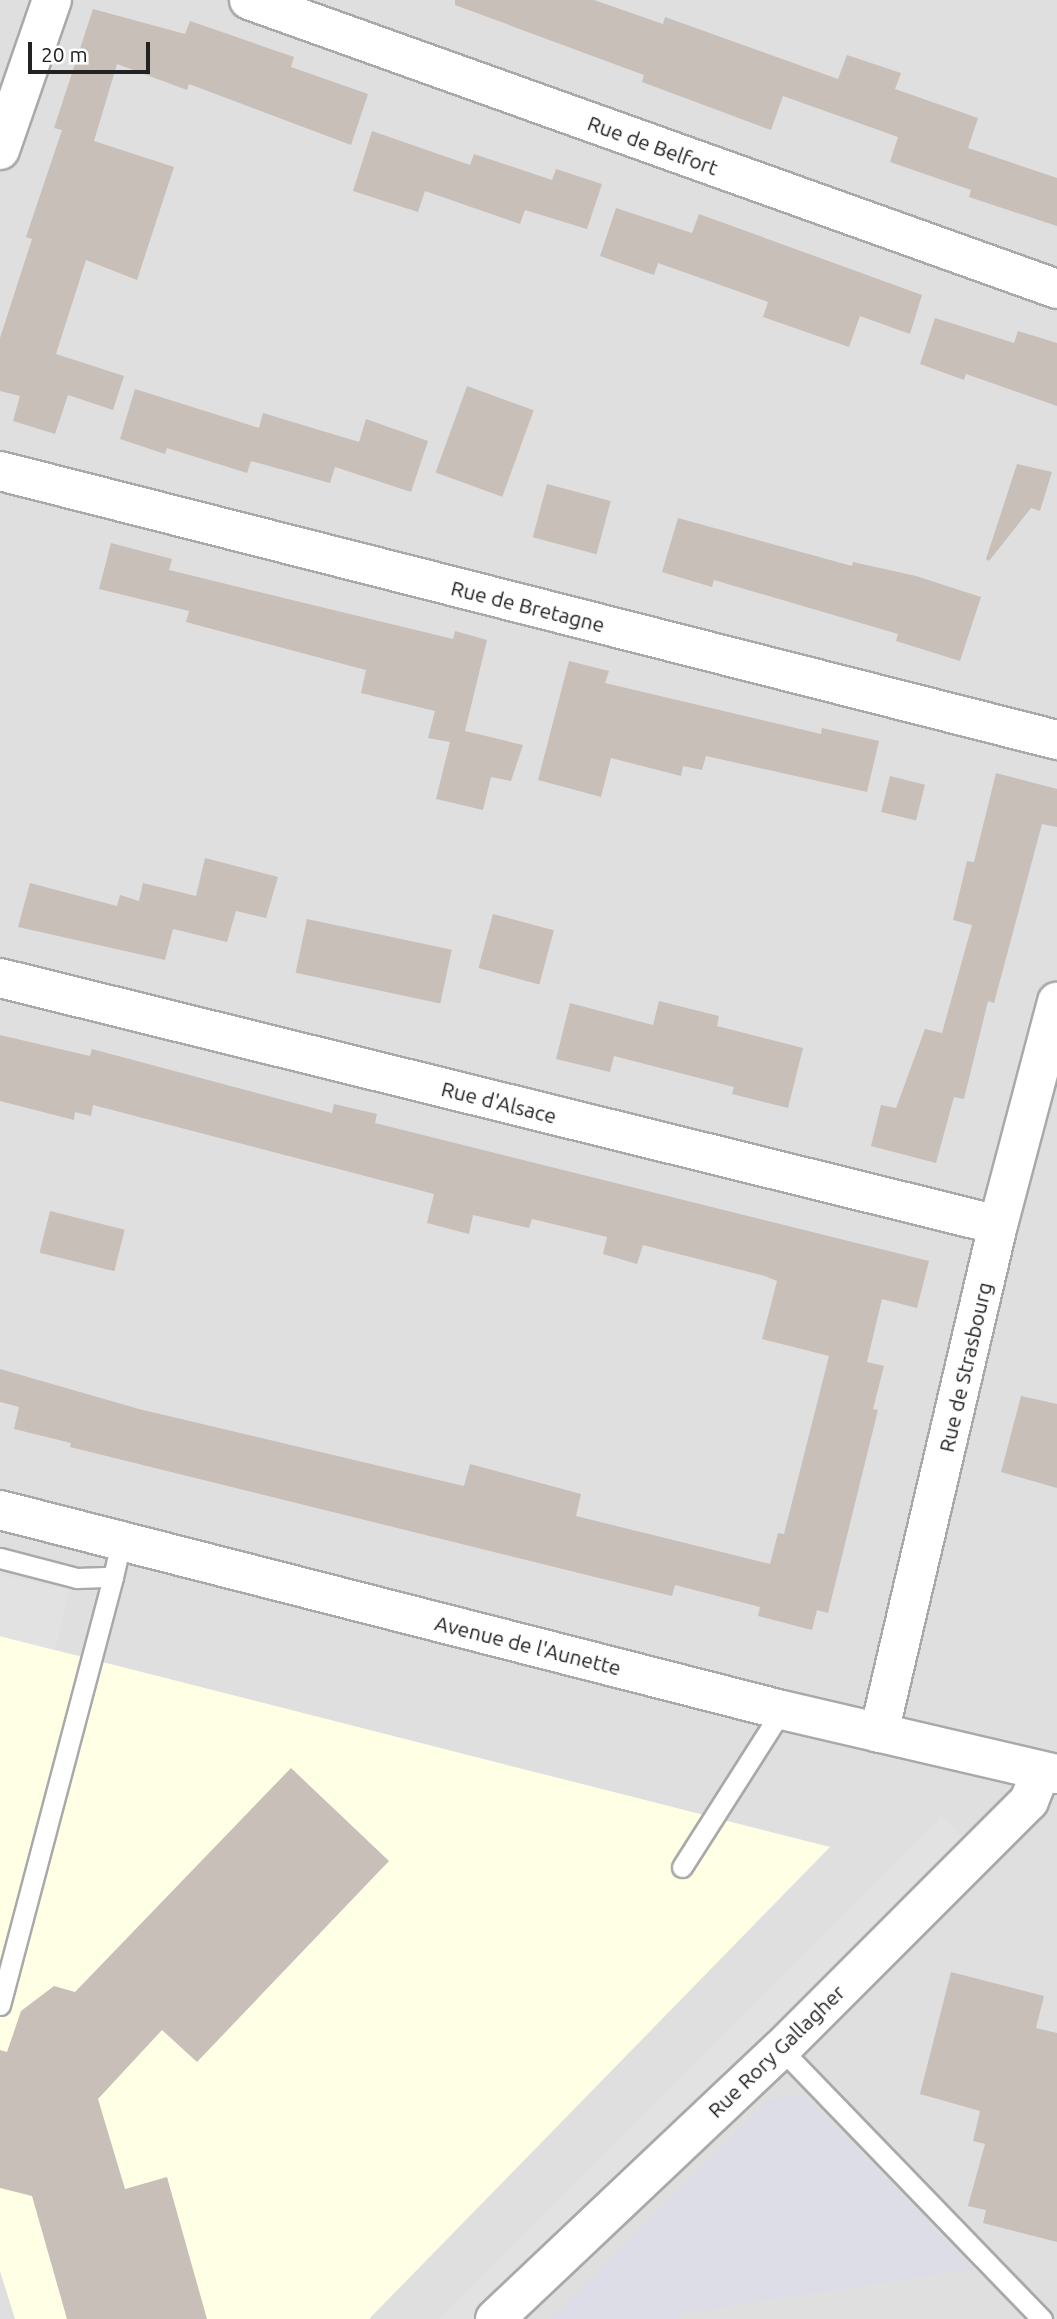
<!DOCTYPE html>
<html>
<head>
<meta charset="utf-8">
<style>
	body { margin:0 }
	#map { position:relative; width:1057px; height:2319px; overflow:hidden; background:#f2efe9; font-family:Ubuntu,sans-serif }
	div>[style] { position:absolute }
	.residential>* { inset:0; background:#e0dfdf; transform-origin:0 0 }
	.education>* { inset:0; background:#ffffe5 }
	.parking>* { inset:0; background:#e2e2e2; transform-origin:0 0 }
	.plaza>* { inset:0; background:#dddde8 }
	.building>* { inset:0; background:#c7bfb8; transform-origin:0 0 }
	.roads { filter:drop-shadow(2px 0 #a9a9a9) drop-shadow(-2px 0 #a9a9a9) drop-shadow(0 2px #a9a9a9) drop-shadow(0 -2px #a9a9a9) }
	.service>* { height:19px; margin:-9.5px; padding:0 9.5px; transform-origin:9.5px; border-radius:9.5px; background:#fff }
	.minor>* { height:38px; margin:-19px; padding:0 19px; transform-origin:19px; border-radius:19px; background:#fff }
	span { translate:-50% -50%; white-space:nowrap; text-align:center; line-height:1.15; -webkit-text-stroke:6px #fff; paint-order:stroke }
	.street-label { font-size:21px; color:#222 }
	.scale { position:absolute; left:28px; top:42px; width:122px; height:32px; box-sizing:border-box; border:4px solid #222; border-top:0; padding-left:9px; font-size:21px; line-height:24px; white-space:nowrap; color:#222; -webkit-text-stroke:5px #fff; paint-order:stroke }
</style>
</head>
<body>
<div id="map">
	<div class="residential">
		<i style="left:0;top:0;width:1057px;height:2319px"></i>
	</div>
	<div class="education">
		<i style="clip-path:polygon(0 1636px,830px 1847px,369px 2319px,15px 2319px,0 2271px)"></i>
	</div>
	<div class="parking">
		<i style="clip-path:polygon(0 1574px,69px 1590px,55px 1650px,0 1636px)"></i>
		<i style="left:941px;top:1816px;width:37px;height:721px;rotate:45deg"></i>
	</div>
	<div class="plaza">
		<i style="clip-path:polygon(802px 2092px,974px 2269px,678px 2314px,677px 2319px,551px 2319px,768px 2100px)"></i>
	</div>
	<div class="building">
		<i style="clip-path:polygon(455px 0,594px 0,663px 24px,665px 17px,838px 79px,847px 55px,901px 73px,895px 89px,978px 118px,968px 148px,1057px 178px,1057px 226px,969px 197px,971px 190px,890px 162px,898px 137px,783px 96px,771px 130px,642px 82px,644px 75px,455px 5px)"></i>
		<i style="clip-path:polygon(93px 9px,185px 34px,190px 21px,294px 57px,291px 67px,368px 94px,351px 145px,189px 84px,187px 90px,117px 64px,94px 141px,174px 167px,137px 280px,86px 260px,56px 354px,124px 376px,113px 410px,68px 395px,55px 434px,13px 421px,20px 396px,0 391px,0 338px,32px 239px,26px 237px,62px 130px,54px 128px)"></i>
		<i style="clip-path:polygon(372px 131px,470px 165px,474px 154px,552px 180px,556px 169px,602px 184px,587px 229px,525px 210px,520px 224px,425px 191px,418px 212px,353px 191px)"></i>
		<i style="clip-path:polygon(616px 208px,692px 233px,699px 214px,922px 295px,910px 334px,860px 316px,849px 347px,763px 317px,768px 302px,658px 263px,654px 275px,600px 256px)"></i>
		<i style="clip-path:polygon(935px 318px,1014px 343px,1018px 331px,1057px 343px,1057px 406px,966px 374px,964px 380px,920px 364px)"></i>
		<i style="left:467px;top:386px;width:71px;height:92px;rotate:20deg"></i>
		<i style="clip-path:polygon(135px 389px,259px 428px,263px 413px,359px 442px,366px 419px,428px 441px,411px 492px,335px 467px,330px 483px,251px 461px,247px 473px,167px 448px,165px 454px,120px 439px)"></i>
		<i style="clip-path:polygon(1017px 464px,1052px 472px,1040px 511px,1031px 508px,989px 561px,986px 559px)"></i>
		<i style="left:547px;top:484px;width:66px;height:55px;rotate:15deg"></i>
		<i style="clip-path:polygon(678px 518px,852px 566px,853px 562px,916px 576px,981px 597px,960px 661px,896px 641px,898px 634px,714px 580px,712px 587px,662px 572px)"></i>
		<i style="clip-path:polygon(111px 543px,172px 559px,169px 570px,453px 639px,455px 631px,487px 640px,465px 731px,523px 745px,511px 781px,491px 777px,483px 810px,436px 799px,450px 742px,428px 738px,435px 711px,361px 693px,366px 670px,186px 622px,189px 611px,99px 589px)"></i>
		<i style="clip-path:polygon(569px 661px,609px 671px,605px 683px,821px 734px,822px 728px,879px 741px,867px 792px,706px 756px,702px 770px,683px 766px,681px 776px,611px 758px,601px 797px,538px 780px)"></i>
		<i style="clip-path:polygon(996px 773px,1057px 789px,1057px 827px,1042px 824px,994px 1003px,988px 1001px,964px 1099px,954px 1097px,936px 1163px,871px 1146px,881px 1105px,896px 1108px,925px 1029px,942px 1033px,972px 925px,953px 920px,967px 861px,974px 862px)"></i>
		<i style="left:890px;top:776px;width:36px;height:37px;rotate:14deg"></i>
		<i style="clip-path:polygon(205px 858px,278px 877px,266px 918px,236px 911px,227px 942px,173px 929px,165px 960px,18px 927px,30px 883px,117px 906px,120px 895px,139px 901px,143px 883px,196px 896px)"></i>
		<i style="left:493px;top:914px;width:63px;height:56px;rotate:15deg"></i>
		<i style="left:307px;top:919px;width:148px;height:55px;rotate:12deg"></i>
		<i style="clip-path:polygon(659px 1001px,719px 1016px,717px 1026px,803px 1048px,788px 1108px,732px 1094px,734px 1087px,614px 1056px,610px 1072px,556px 1059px,570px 1003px,653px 1025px)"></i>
		<i style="clip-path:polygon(0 1035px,90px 1056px,92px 1049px,332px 1113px,334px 1104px,377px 1114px,375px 1123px,929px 1261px,917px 1308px,882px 1299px,867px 1362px,884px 1366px,873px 1409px,878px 1410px,828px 1613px,817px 1610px,812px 1630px,758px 1616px,760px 1607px,675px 1585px,672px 1596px,70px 1447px,71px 1443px,14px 1429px,19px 1407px,0 1402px,0 1369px,139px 1409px,464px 1486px,470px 1464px,581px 1494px,576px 1516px,770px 1564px,778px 1533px,784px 1534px,829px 1356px,762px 1339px,777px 1281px,765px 1276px,643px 1245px,637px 1264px,603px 1254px,607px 1237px,532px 1219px,529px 1228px,473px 1215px,469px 1234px,427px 1223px,434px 1194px,93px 1105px,91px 1116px,75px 1112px,74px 1120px,0 1101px)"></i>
		<i style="left:50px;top:1211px;width:77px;height:43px;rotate:14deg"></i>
		<i style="clip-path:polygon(1021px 1396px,1057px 1404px,1057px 1488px,1001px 1472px)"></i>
		<i style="clip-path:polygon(291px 1768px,389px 1861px,197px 2062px,162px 2030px,98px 2099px,125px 2189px,167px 2177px,207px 2319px,67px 2319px,32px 2196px,0 2188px,0 2050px,7px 2052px,21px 2011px,54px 1986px,75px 1992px)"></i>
		<i style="clip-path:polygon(951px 1972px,1044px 1996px,1036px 2028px,1057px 2033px,1057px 2242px,983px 2223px,986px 2210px,968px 2206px,985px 2144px,973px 2141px,980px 2111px,920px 2094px)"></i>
	</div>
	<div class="roads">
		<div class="service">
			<i style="left:0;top:1558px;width:80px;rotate:14.6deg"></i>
			<i style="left:77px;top:1578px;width:36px;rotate:-2deg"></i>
			<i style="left:113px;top:1577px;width:37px;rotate:-77deg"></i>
			<i style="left:682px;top:1867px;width:186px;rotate:-57.5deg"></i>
			<i style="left:0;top:2005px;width:443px;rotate:-75.2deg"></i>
			<i style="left:781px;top:2049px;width:376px;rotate:46deg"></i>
		</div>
		<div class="minor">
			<i style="left:249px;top:0;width:858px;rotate:19.68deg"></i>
			<i style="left:0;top:150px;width:159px;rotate:-70.9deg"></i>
			<i style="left:0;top:471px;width:1091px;rotate:14.28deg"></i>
			<i style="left:0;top:978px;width:1028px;rotate:13.9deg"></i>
			<i style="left:0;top:1510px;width:807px;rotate:14.35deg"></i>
			<i style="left:782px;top:1710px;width:282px;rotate:13.1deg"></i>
			<i style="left:879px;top:1733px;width:522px;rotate:-76.82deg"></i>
			<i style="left:998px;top:1225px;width:231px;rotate:-75.2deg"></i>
			<i style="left:495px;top:2319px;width:393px;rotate:-43.4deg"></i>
			<i style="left:781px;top:2049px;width:351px;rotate:-45deg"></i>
			<i style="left:1029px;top:1801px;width:32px;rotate:-68deg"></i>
		</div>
	</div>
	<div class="street-label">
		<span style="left:653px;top:145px;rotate:20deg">Rue de Belfort</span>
		<span style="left:528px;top:606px;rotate:14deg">Rue de Bretagne</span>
		<span style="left:499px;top:1102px;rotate:14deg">Rue d'Alsace</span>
		<span style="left:965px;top:1367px;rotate:-77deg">Rue de Strasbourg</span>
		<span style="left:528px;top:1645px;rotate:14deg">Avenue de l'Aunette</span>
		<span style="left:776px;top:2051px;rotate:-44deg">Rue Rory Gallagher</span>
	</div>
	<div class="scale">20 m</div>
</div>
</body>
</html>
